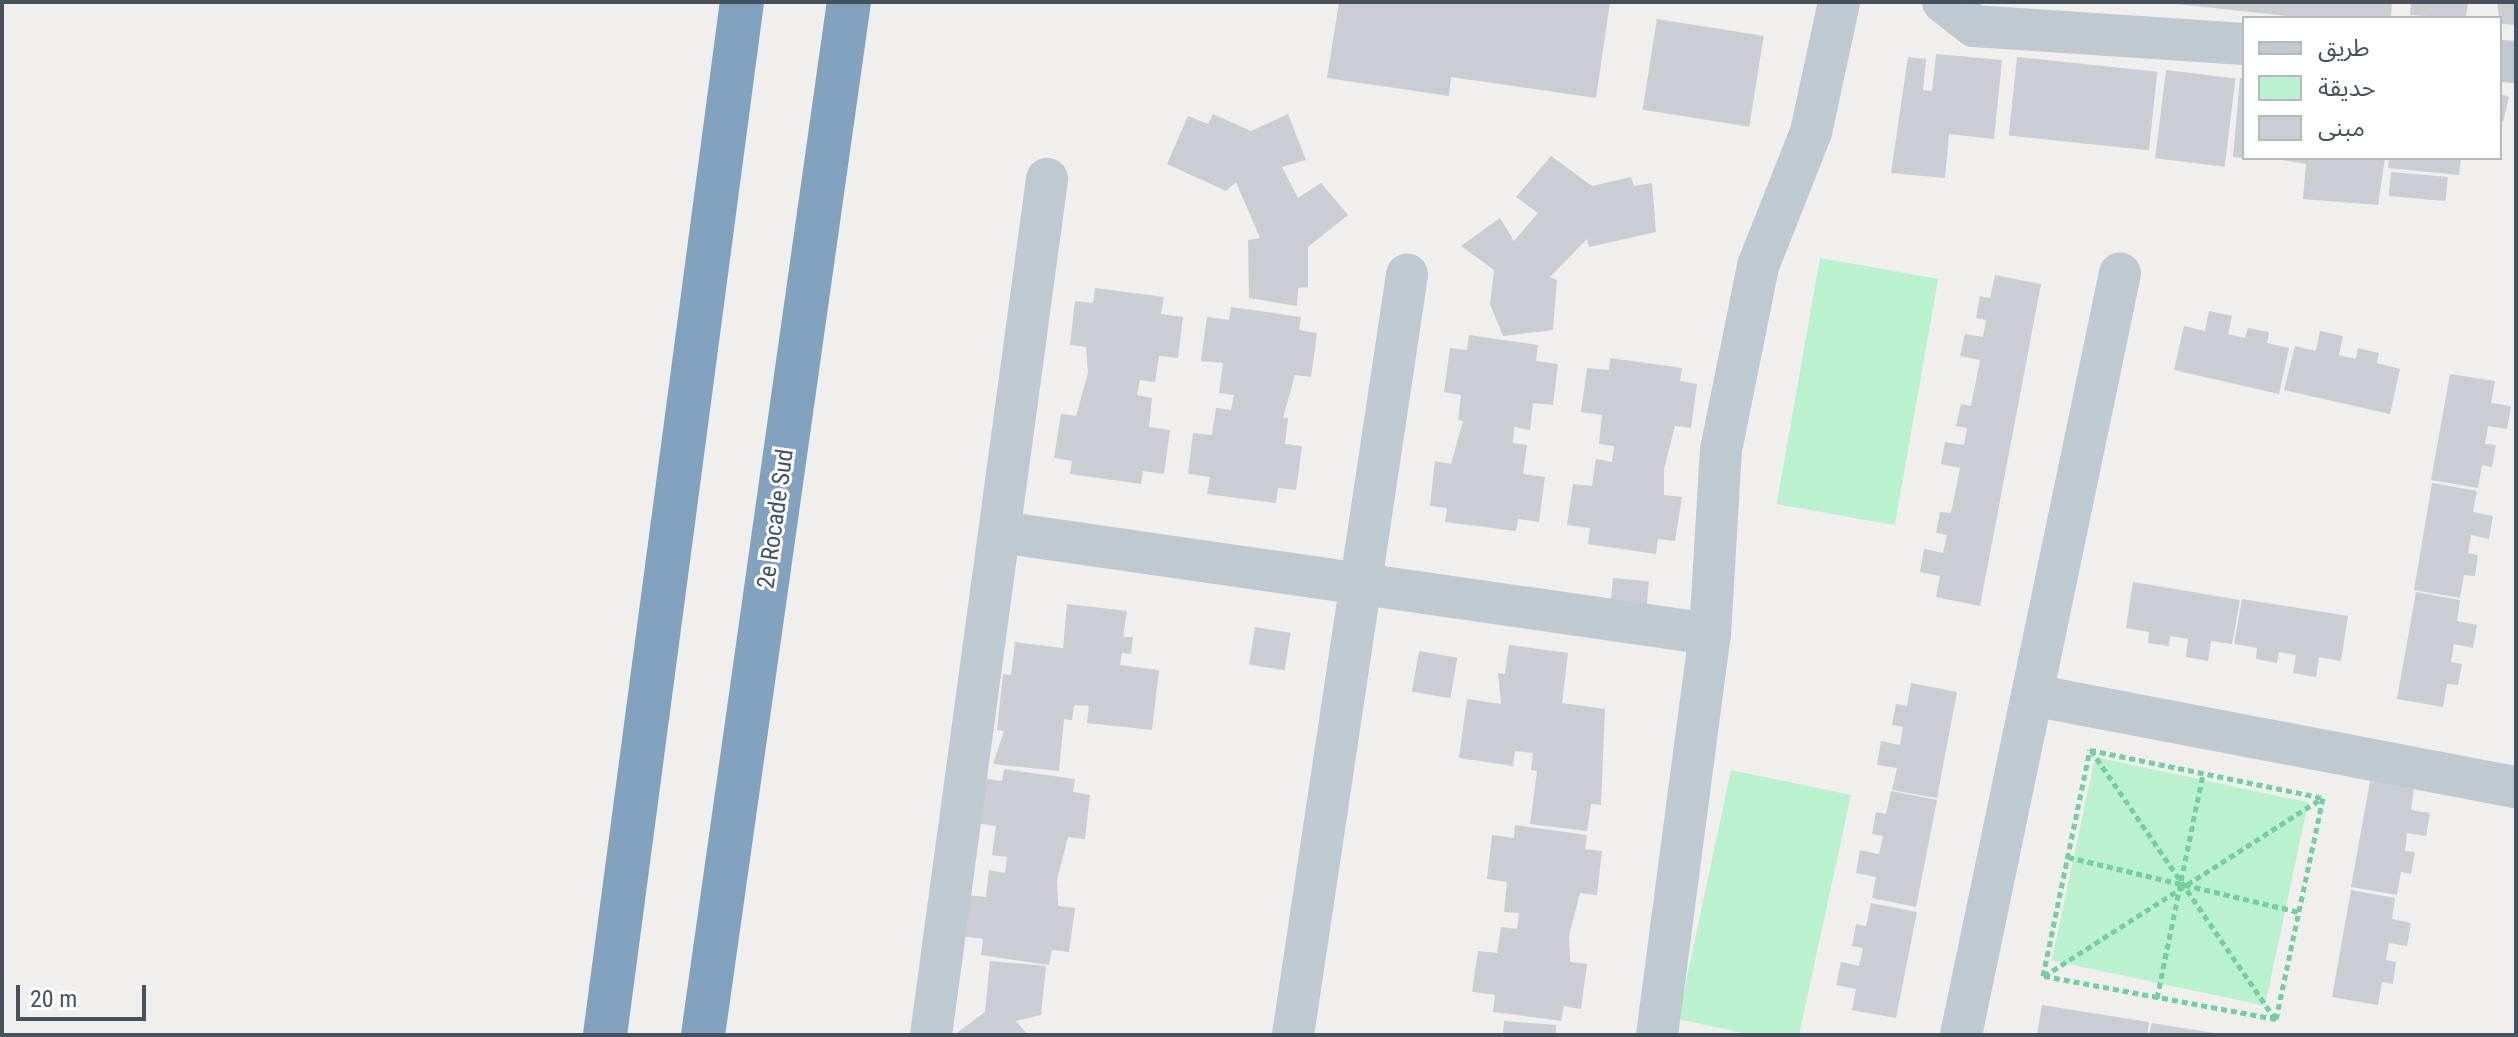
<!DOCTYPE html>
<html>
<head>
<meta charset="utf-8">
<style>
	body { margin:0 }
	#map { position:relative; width:2518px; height:1037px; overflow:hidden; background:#f1eeee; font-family:"Roboto Condensed","Noto Sans Arabic",sans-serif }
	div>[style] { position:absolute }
	.green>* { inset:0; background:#baf1ce; transform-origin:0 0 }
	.building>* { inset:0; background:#cacdd3; transform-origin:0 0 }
	.path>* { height:5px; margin-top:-2.5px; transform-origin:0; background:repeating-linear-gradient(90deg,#70d19f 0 6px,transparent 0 10px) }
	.minor>* { height:42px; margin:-21px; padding:0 21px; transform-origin:21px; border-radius:21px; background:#bec9d1 }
	.highway>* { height:44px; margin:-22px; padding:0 22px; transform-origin:22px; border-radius:22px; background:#83a2c0 }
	span { translate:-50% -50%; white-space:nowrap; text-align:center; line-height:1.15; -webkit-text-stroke:6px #fff; paint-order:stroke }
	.street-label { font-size:24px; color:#45525d }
	.frame { position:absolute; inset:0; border:4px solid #45525d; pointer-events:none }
	.legend { position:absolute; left:2242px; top:16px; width:260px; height:144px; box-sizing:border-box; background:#fff; border:2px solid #b5babe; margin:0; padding:10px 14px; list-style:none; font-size:24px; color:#45525d }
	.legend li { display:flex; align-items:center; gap:16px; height:40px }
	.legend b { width:40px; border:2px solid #b5babe }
	.scale { position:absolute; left:16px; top:985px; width:130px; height:36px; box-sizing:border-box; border:4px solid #45525d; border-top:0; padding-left:10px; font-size:24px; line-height:28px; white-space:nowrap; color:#45525d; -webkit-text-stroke:6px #fff; paint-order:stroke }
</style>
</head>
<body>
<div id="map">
	<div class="green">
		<i style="left:1820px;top:258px;width:120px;height:250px;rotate:10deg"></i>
		<i style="left:2095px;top:757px;width:218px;height:208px;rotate:12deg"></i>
		<i style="clip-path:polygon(1731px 770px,1851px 795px,1799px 1035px,1751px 1035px,1678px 1019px)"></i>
	</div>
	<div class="building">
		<i style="clip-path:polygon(1339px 2px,1610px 2px,1596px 98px,1451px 77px,1449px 96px,1327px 78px)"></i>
		<i style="clip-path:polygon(2392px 2px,2391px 18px,2308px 18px,2176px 4px)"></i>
		<i style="clip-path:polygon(2411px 2px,2468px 2px,2466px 18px,2410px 15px)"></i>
		<i style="clip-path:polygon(2497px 2px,2516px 2px,2516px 25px,2500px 24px)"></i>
		<i style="left:1657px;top:19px;width:108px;height:92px;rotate:9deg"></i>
		<i style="clip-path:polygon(1936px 54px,2002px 60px,1994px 139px,1949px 134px,1945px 178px,1891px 173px,1908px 57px,1926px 59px,1923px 90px,1932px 91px)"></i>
		<i style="left:2017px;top:57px;width:141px;height:79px;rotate:6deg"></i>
		<i style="left:2166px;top:70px;width:70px;height:89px;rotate:7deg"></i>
		<i style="clip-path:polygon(2240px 78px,2244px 78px,2244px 158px,2233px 157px)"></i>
		<i style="clip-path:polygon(2500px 94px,2509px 97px,2503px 122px,2500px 121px)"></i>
		<i style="clip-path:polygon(1213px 114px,1251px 131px,1288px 114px,1306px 160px,1282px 167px,1298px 198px,1321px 183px,1348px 215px,1308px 247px,1308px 287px,1298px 288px,1297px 306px,1249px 298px,1248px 240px,1260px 238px,1236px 182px,1226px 191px,1167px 164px,1188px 116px,1208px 124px)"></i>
		<i style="clip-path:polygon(1551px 156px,1592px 186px,1631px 177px,1634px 186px,1652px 183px,1656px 232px,1589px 247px,1587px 239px,1550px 277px,1557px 280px,1553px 330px,1503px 336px,1490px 304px,1494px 270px,1461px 246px,1500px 218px,1514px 241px,1538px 213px,1516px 197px)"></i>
		<i style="clip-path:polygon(2269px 158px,2385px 158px,2378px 205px,2303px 199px,2306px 164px)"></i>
		<i style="clip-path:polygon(2389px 158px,2461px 158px,2459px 175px,2388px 168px)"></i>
		<i style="left:2391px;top:172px;width:57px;height:24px;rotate:5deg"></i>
		<i style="clip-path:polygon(1995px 275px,2041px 284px,1980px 606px,1936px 597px,1940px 576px,1920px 572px,1924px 549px,1943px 553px,1947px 535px,1936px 533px,1940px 512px,1951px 513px,1960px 468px,1941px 464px,1945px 442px,1964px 445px,1967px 428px,1956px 426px,1961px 404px,1971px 406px,1980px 360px,1960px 356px,1965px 334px,1983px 337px,1986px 320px,1976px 318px,1980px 296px,1990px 298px)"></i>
		<i style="clip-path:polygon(1095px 288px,1164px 297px,1161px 314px,1183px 317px,1178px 358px,1159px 356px,1155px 382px,1140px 380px,1137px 395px,1152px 398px,1149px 427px,1170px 430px,1164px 474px,1143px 471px,1141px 484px,1070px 474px,1072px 461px,1054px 458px,1061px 414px,1076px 416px,1088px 373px,1086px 347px,1070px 345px,1075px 301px,1093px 303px)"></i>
		<i style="clip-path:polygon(1231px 307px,1301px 317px,1299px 330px,1317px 333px,1311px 377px,1295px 375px,1283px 418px,1288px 418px,1285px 444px,1302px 446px,1296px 490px,1278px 488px,1276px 503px,1207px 494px,1210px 477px,1188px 474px,1193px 433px,1212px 435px,1216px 408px,1231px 410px,1234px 395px,1219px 393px,1223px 363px,1201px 361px,1207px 317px,1229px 320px)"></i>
		<i style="clip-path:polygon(2209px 311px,2232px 316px,2228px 334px,2245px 338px,2248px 328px,2269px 332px,2267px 343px,2289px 348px,2279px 394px,2174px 370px,2184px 326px,2205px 331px)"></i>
		<i style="clip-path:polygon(2320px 331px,2343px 336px,2339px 355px,2356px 359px,2358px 348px,2379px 353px,2377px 363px,2400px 369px,2390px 414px,2284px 390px,2295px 346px,2316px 351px)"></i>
		<i style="clip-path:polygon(1469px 335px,1538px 345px,1536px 361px,1558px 364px,1553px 405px,1533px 403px,1530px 430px,1514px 427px,1513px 443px,1527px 445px,1523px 474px,1545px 477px,1539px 522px,1518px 519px,1516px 531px,1445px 522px,1447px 508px,1430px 506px,1435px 461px,1451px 464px,1463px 421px,1458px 420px,1461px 395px,1444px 392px,1450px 348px,1467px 350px)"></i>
		<i style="clip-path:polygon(1610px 358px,1682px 368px,1680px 381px,1697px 384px,1691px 428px,1675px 426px,1664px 469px,1664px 495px,1682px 497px,1675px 541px,1658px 539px,1656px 554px,1588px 544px,1590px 528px,1567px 525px,1573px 484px,1592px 486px,1596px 459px,1612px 462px,1614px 446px,1599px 444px,1602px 415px,1581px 412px,1587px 368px,1609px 370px)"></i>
		<i style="clip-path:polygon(2450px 374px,2495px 381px,2491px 403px,2511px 406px,2507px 429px,2488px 426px,2485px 444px,2496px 445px,2492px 467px,2482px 465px,2478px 488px,2431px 480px)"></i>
		<i style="clip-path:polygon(2432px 483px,2477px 491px,2473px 512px,2493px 516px,2489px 539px,2471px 535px,2468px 553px,2478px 555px,2475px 576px,2464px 575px,2460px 598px,2414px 590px)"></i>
		<i style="left:1613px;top:578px;width:36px;height:33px;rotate:5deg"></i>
		<i style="clip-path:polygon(2133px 582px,2240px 600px,2232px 644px,2211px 641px,2208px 661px,2186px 657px,2188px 639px,2170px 636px,2169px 646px,2148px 643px,2149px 632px,2126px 628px)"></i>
		<i style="clip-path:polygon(2416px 592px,2460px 600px,2457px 621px,2477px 625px,2473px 648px,2454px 644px,2451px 662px,2462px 664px,2458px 685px,2447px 684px,2443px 707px,2397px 699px)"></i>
		<i style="clip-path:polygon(2242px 599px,2348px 616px,2341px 661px,2319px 657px,2316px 677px,2293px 673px,2296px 655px,2279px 652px,2277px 663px,2256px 659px,2257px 648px,2234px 644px)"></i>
		<i style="clip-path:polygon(1067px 604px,1127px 611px,1123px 637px,1133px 637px,1131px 654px,1122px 653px,1120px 665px,1159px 670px,1152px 730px,1087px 723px,1089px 706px,1074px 705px,1072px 720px,1064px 719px,1059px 771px,993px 764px,1004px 731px,997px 730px,1003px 674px,1011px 675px,1015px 642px,1063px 648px)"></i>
		<i style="left:1255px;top:627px;width:36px;height:38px;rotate:9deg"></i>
		<i style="clip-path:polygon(1509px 645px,1568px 653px,1562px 703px,1605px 709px,1601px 805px,1591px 804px,1587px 831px,1530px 824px,1537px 771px,1531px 770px,1533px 753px,1515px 751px,1513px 766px,1459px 758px,1467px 699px,1501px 704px,1498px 673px,1505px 674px)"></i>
		<i style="left:1419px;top:651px;width:39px;height:41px;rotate:10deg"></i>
		<i style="clip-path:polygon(1911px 683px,1957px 692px,1937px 798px,1892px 790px,1897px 768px,1877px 765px,1881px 741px,1900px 745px,1903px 727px,1892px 725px,1896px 704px,1907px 706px)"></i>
		<i style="clip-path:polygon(1004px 769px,1075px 779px,1073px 792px,1090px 795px,1085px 839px,1068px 837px,1057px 880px,1058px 906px,1075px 908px,1069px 952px,1052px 950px,1049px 965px,981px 955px,983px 939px,961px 936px,966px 895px,986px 897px,989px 870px,1005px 873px,1007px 857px,992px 855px,996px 826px,975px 823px,980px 778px,1002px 781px)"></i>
		<i style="clip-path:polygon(2370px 781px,2414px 788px,2411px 810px,2430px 813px,2426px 836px,2407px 833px,2405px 851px,2415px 852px,2411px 874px,2401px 872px,2397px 895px,2351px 887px)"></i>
		<i style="clip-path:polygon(1891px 791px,1937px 800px,1916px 907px,1872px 898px,1876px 877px,1856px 873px,1860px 850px,1879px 854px,1883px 836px,1872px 834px,1876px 812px,1886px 814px)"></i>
		<i style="clip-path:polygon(1515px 825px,1587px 835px,1585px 849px,1602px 851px,1597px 895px,1580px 893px,1569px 936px,1570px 962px,1587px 964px,1581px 1009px,1564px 1006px,1561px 1021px,1493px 1012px,1495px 995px,1472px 992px,1478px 951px,1497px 953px,1501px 927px,1517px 929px,1519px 913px,1504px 912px,1507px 882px,1487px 879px,1492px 835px,1514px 838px)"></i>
		<i style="clip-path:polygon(2351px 890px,2395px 898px,2392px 919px,2411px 923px,2407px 946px,2389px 943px,2386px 960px,2396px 962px,2393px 984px,2382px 982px,2378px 1005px,2332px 997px)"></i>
		<i style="clip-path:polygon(1871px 903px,1917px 912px,1896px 1018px,1852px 1010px,1856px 989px,1836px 985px,1841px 962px,1859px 966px,1863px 948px,1852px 946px,1856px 924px,1866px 926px)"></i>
		<i style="clip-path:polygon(990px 961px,1046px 966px,1041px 1015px,1016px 1021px,1028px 1035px,954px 1035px,985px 1012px)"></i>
		<i style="clip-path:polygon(2042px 1005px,2149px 1022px,2147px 1035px,2037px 1035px)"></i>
		<i style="clip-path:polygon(1504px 1021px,1556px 1025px,1556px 1035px,1503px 1035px)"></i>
		<i style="clip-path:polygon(2152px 1023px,2214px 1033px,2214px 1035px,2149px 1035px)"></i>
	</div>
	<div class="path">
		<i style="left:2090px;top:750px;width:238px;rotate:11.6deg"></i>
		<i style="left:2323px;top:798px;width:226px;rotate:102deg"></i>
		<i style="left:2276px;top:1019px;width:237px;rotate:-169.5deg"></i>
		<i style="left:2043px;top:976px;width:231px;rotate:-78.3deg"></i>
		<i style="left:2091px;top:750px;width:326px;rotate:55.6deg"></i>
		<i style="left:2068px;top:857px;width:237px;rotate:13.4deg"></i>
		<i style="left:2044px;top:976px;width:330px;rotate:-32.6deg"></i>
		<i style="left:2157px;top:998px;width:230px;rotate:-78.4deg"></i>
	</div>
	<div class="minor">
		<i style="left:1943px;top:2px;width:39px;rotate:38deg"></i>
		<i style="left:1974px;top:26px;width:271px;rotate:3.8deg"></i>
		<i style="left:2500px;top:61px;width:16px;rotate:4deg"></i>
		<i style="left:1000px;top:532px;width:717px;rotate:8.18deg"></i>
		<i style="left:2032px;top:695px;width:493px;rotate:10.8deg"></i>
		<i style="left:931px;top:1035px;width:864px;rotate:-82.28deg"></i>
		<i style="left:1293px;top:1035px;width:769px;rotate:-81.47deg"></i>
		<i style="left:1657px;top:1035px;width:404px;rotate:-82.5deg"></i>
		<i style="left:1710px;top:634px;width:184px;rotate:-86.6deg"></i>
		<i style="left:1721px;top:450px;width:188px;rotate:-78.6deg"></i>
		<i style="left:1758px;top:266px;width:144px;rotate:-68.4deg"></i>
		<i style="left:1811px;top:132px;width:133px;rotate:-77.8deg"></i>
		<i style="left:1961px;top:1035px;width:778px;rotate:-78.21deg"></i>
	</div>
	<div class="highway">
		<i style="left:605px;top:1035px;width:1042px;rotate:-82.45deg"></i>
		<i style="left:703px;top:1035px;width:1043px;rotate:-81.96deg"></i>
	</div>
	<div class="street-label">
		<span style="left:776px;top:519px;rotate:-82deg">2e Rocade Sud</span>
	</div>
	<div class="frame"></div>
	<ul class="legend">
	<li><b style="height:10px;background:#bec9d1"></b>طريق</li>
	<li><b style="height:22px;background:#baf1ce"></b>حديقة</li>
	<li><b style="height:22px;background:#cacdd3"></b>مبنى</li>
	</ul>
	<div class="scale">20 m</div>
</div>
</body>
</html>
